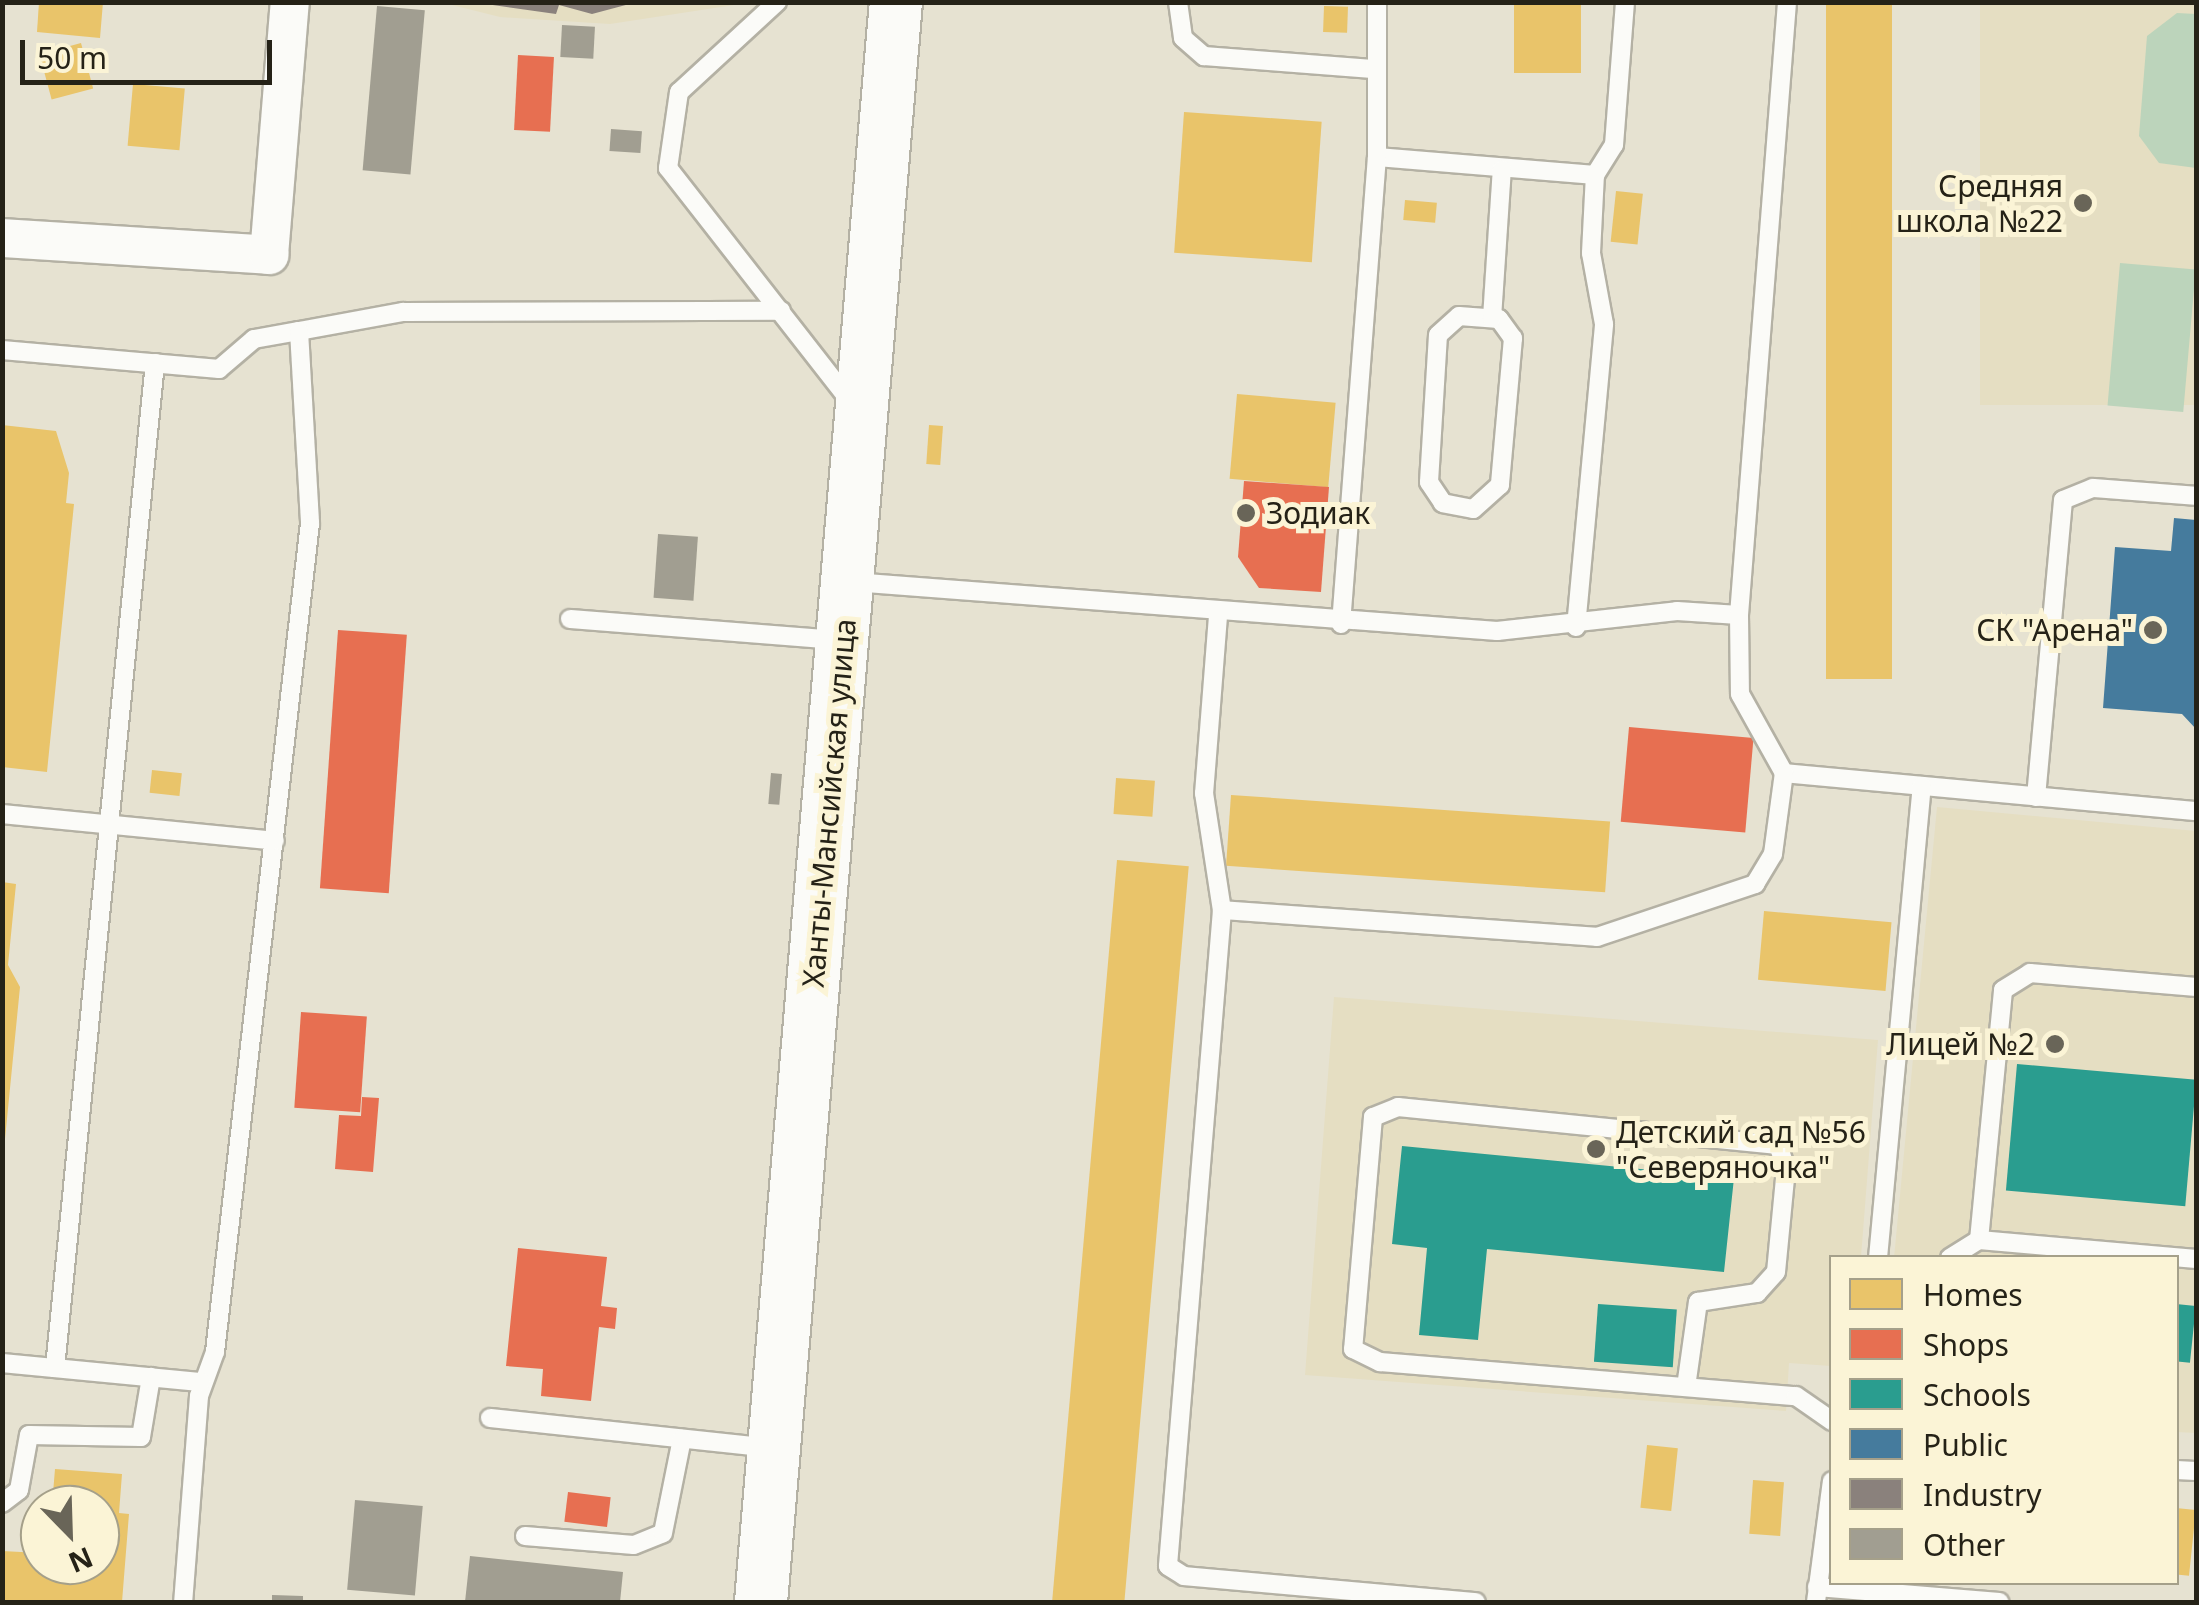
<!DOCTYPE html>
<html>
<head>
<meta charset="utf-8">
<style>
	body { margin:0 }
	#map { position:relative; width:2199px; height:1605px; overflow:hidden; background:#e6e2d1; font-family:"Noto Sans",sans-serif }
	div>[style] { position:absolute }
	.built>* { inset:0; background:#e5dec2; transform-origin:0 0 }
	.green>* { inset:0; background:#bcd4bb; transform-origin:0 0 }
	.homes>* { inset:0; background:#e9c46a; transform-origin:0 0 }
	.shops>* { inset:0; background:#e76f51; transform-origin:0 0 }
	.schools>* { inset:0; background:#2a9d8f; transform-origin:0 0 }
	.public>* { inset:0; background:#457b9d }
	.industry>* { inset:0; background:#8a817c }
	.building>* { inset:0; background:#a19e91; transform-origin:0 0 }
	.roads { filter:drop-shadow(2px 0 #b4b1a4) drop-shadow(-2px 0 #b4b1a4) drop-shadow(0 2px #b4b1a4) drop-shadow(0 -2px #b4b1a4) }
	.service>* { height:18px; margin:-9px; padding:0 9px; transform-origin:9px; border-radius:9px; background:#fbfbf8 }
	.minor>* { height:38px; margin:-19px; padding:0 19px; transform-origin:19px; border-radius:19px; background:#fbfbf8 }
	.secondary>* { height:52px; margin:-26px; padding:0 26px; transform-origin:26px; border-radius:26px; background:#fbfbf8 }
	.dots>* { width:28px; height:28px; translate:-50% -50%; box-sizing:border-box; border:5px solid #fbf4d6; border-radius:50% }
	span { translate:-50% -50%; white-space:nowrap; text-align:center; line-height:1.15; -webkit-text-stroke:10px #fbf4d6; paint-order:stroke }
	.poi-label { font-size:30px; color:#252217 }
	.right { translate:-100% -50%; text-align:right }
	.left { translate:0 -50%; text-align:left }
	.street-label { font-size:30px; color:#252217 }
	.frame { position:absolute; inset:0; border:5px solid #252217; pointer-events:none }
	.legend { position:absolute; left:1829px; top:1255px; width:350px; height:330px; box-sizing:border-box; background:#fbf4d6; border:2px solid #a5a08a; margin:0; padding:12px 18px; list-style:none; font-size:30px; color:#252217 }
	.legend li { display:flex; align-items:center; gap:20px; height:50px }
	.legend b { width:50px; border:2px solid #a5a08a }
	.north { position:absolute; left:20px; top:1485px; width:100px; height:100px; box-sizing:border-box; background:#fbf4d6; border:2px solid #a5a08a; border-radius:50%; rotate:157deg; font-size:28px; font-weight:700; line-height:40px; text-align:center; color:#252217 }
	.north::after { content:''; display:block; margin:auto; width:35px; height:45px; background:#696558; clip-path:polygon(50% 0,100% 100%,50% 72%,0 100%) }
	.scale { position:absolute; left:20px; top:40px; width:252px; height:45px; box-sizing:border-box; border:5px solid #252217; border-top:0; padding-left:12px; font-size:30px; line-height:35px; white-space:nowrap; color:#252217; -webkit-text-stroke:8px #fbf4d6; paint-order:stroke }
</style>
</head>
<body>
<div id="map">
	<div class="built">
		<i style="clip-path:polygon(444px 3px,747px 3px,610px 24px,500px 17px)"></i>
		<i style="left:1980px;top:3px;width:216px;height:402px"></i>
		<i style="clip-path:polygon(1937px 807px,2196px 831px,2196px 1433px,2177px 1432px,2176px 1258px,1894px 1258px)"></i>
		<i style="clip-path:polygon(1334px 997px,1878px 1040px,1861px 1257px,1832px 1258px,1831px 1366px,1789px 1363px,1786px 1411px,1305px 1375px)"></i>
	</div>
	<div class="green">
		<i style="clip-path:polygon(2177px 13px,2196px 14px,2196px 168px,2159px 163px,2139px 136px,2147px 36px)"></i>
		<i style="left:2120px;top:263px;width:76px;height:143px;rotate:5deg"></i>
	</div>
	<div class="homes">
		<i style="clip-path:polygon(39px 2px,103px 2px,100px 38px,37px 32px)"></i>
		<i style="left:1514px;top:3px;width:67px;height:70px"></i>
		<i style="left:1826px;top:3px;width:66px;height:676px"></i>
		<i style="left:1324px;top:6px;width:24px;height:26px;rotate:2deg"></i>
		<i style="left:81px;top:43px;width:47px;height:43px;rotate:75deg"></i>
		<i style="left:133px;top:84px;width:52px;height:62px;rotate:5deg"></i>
		<i style="left:1184px;top:112px;width:138px;height:141px;rotate:4deg"></i>
		<i style="left:1616px;top:191px;width:27px;height:51px;rotate:6deg"></i>
		<i style="left:1405px;top:200px;width:32px;height:20px;rotate:5deg"></i>
		<i style="left:1237px;top:394px;width:99px;height:85px;rotate:5deg"></i>
		<i style="clip-path:polygon(2px 425px,56px 431px,69px 473px,66px 503px,74px 504px,47px 772px,2px 767px)"></i>
		<i style="left:929px;top:425px;width:14px;height:39px;rotate:4deg"></i>
		<i style="left:152px;top:770px;width:30px;height:23px;rotate:6deg"></i>
		<i style="left:1116px;top:778px;width:39px;height:36px;rotate:4deg"></i>
		<i style="left:1231px;top:795px;width:380px;height:71px;rotate:4deg"></i>
		<i style="left:1117px;top:860px;width:72px;height:745px;rotate:5deg"></i>
		<i style="clip-path:polygon(2px 882px,16px 884px,8px 965px,20px 987px,5px 1139px)"></i>
		<i style="left:1764px;top:911px;width:128px;height:69px;rotate:5deg"></i>
		<i style="left:1647px;top:1445px;width:31px;height:63px;rotate:6deg"></i>
		<i style="clip-path:polygon(55px 1469px,122px 1474px,119px 1513px,129px 1514px,122px 1602px,2px 1602px,2px 1551px,40px 1553px,40px 1565px,100px 1565px,100px 1505px,52px 1505px)"></i>
		<i style="left:1753px;top:1480px;width:31px;height:54px;rotate:4deg"></i>
		<i style="left:2176px;top:1508px;width:20px;height:66px;rotate:6deg"></i>
	</div>
	<div class="shops">
		<i style="left:518px;top:55px;width:36px;height:75px;rotate:3deg"></i>
		<i style="clip-path:polygon(1244px 481px,1329px 487px,1321px 592px,1259px 588px,1238px 557px)"></i>
		<i style="left:338px;top:630px;width:69px;height:259px;rotate:4deg"></i>
		<i style="left:1629px;top:727px;width:125px;height:95px;rotate:5deg"></i>
		<i style="left:301px;top:1012px;width:66px;height:96px;rotate:4deg"></i>
		<i style="clip-path:polygon(362px 1097px,379px 1098px,373px 1172px,335px 1169px,339px 1115px,361px 1116px)"></i>
		<i style="clip-path:polygon(518px 1248px,607px 1257px,601px 1306px,617px 1308px,615px 1329px,599px 1327px,591px 1401px,541px 1396px,543px 1369px,506px 1366px)"></i>
		<i style="left:568px;top:1492px;width:43px;height:30px;rotate:7deg"></i>
	</div>
	<div class="schools">
		<i style="left:2017px;top:1064px;width:180px;height:127px;rotate:5deg"></i>
		<i style="clip-path:polygon(1402px 1146px,1734px 1178px,1724px 1272px,1487px 1249px,1478px 1340px,1419px 1335px,1427px 1248px,1392px 1244px)"></i>
		<i style="left:1598px;top:1304px;width:79px;height:58px;rotate:4deg"></i>
		<i style="left:2176px;top:1304px;width:20px;height:57px;rotate:6deg"></i>
	</div>
	<div class="public">
		<i style="clip-path:polygon(2174px 518px,2196px 520px,2196px 729px,2182px 714px,2103px 708px,2115px 547px,2171px 551px)"></i>
	</div>
	<div class="industry">
		<i style="clip-path:polygon(472px 2px,637px 2px,592px 14px,559px 5px,556px 14px)"></i>
	</div>
	<div class="building">
		<i style="left:377px;top:6px;width:48px;height:165px;rotate:5deg"></i>
		<i style="left:562px;top:25px;width:33px;height:32px;rotate:3deg"></i>
		<i style="left:611px;top:129px;width:31px;height:22px;rotate:4deg"></i>
		<i style="left:658px;top:534px;width:40px;height:64px;rotate:4deg"></i>
		<i style="left:771px;top:773px;width:11px;height:31px;rotate:5deg"></i>
		<i style="left:355px;top:1500px;width:68px;height:90px;rotate:5deg"></i>
		<i style="clip-path:polygon(470px 1556px,623px 1572px,620px 1602px,465px 1602px)"></i>
		<i style="clip-path:polygon(272px 1595px,303px 1596px,303px 1602px,272px 1602px)"></i>
	</div>
	<div class="roads">
		<div class="service">
			<i style="left:777px;top:2px;width:133px;rotate:137.4deg"></i>
			<i style="left:679px;top:92px;width:77px;rotate:98.2deg"></i>
			<i style="left:668px;top:168px;width:294px;rotate:52deg"></i>
			<i style="left:1178px;top:2px;width:36px;rotate:82deg"></i>
			<i style="left:1183px;top:38px;width:28px;rotate:41deg"></i>
			<i style="left:1204px;top:56px;width:169px;rotate:4.4deg"></i>
			<i style="left:1377px;top:157px;width:219px;rotate:4.7deg"></i>
			<i style="left:1459px;top:316px;width:40px;rotate:4.3deg"></i>
			<i style="left:1499px;top:319px;width:24px;rotate:54deg"></i>
			<i style="left:1513px;top:338px;width:148px;rotate:95.1deg"></i>
			<i style="left:1500px;top:485px;width:36px;rotate:138deg"></i>
			<i style="left:1473px;top:509px;width:31px;rotate:-169deg"></i>
			<i style="left:1443px;top:503px;width:25px;rotate:-124deg"></i>
			<i style="left:1429px;top:482px;width:147px;rotate:-86.5deg"></i>
			<i style="left:1438px;top:335px;width:28px;rotate:-42deg"></i>
			<i style="left:1492px;top:318px;width:149px;rotate:-86.2deg"></i>
			<i style="left:299px;top:331px;width:106px;rotate:-10.4deg"></i>
			<i style="left:403px;top:312px;width:378px;rotate:-0.2deg"></i>
			<i style="left:2px;top:350px;width:218px;rotate:5deg"></i>
			<i style="left:219px;top:369px;width:46px;rotate:-40.6deg"></i>
			<i style="left:254px;top:339px;width:46px;rotate:-10.1deg"></i>
			<i style="left:299px;top:331px;width:192px;rotate:86.7deg"></i>
			<i style="left:310px;top:523px;width:834px;rotate:96.54deg"></i>
			<i style="left:215px;top:1352px;width:47px;rotate:110deg"></i>
			<i style="left:199px;top:1396px;width:207px;rotate:94.4deg"></i>
			<i style="left:853px;top:582px;width:646px;rotate:4.35deg"></i>
			<i style="left:1497px;top:631px;width:181px;rotate:-6.3deg"></i>
			<i style="left:1677px;top:611px;width:62px;rotate:3.7deg"></i>
			<i style="left:1739px;top:615px;width:79px;rotate:89.3deg"></i>
			<i style="left:1740px;top:694px;width:90px;rotate:60.9deg"></i>
			<i style="left:1784px;top:773px;width:414px;rotate:5.3deg"></i>
			<i style="left:1739px;top:615px;width:615px;rotate:-85.52deg"></i>
			<i style="left:1218px;top:616px;width:178px;rotate:94.5deg"></i>
			<i style="left:1204px;top:793px;width:118px;rotate:81.3deg"></i>
			<i style="left:1222px;top:910px;width:658px;rotate:94.71deg"></i>
			<i style="left:1168px;top:1566px;width:19px;rotate:32deg"></i>
			<i style="left:1184px;top:1576px;width:293px;rotate:5.1deg"></i>
			<i style="left:570px;top:619px;width:268px;rotate:4.5deg"></i>
			<i style="left:1341px;top:624px;width:468px;rotate:-85.6deg"></i>
			<i style="left:1377px;top:157px;width:155px;rotate:-90deg"></i>
			<i style="left:1576px;top:627px;width:304px;rotate:-84.7deg"></i>
			<i style="left:1604px;top:324px;width:72px;rotate:-100.4deg"></i>
			<i style="left:1591px;top:253px;width:78px;rotate:-87.1deg"></i>
			<i style="left:1595px;top:175px;width:36px;rotate:-58deg"></i>
			<i style="left:1614px;top:145px;width:143px;rotate:-85.6deg"></i>
			<i style="left:2036px;top:797px;width:298px;rotate:-84.8deg"></i>
			<i style="left:2063px;top:500px;width:32px;rotate:-22deg"></i>
			<i style="left:2093px;top:488px;width:103px;rotate:4.4deg"></i>
			<i style="left:2px;top:814px;width:274px;rotate:5.6deg"></i>
			<i style="left:1222px;top:910px;width:376px;rotate:4.1deg"></i>
			<i style="left:1597px;top:937px;width:167px;rotate:-18.5deg"></i>
			<i style="left:1755px;top:884px;width:35px;rotate:-59deg"></i>
			<i style="left:1773px;top:854px;width:82px;rotate:-82.3deg"></i>
			<i style="left:1979px;top:1240px;width:218px;rotate:5deg"></i>
			<i style="left:1878px;top:1258px;width:474px;rotate:-84.7deg"></i>
			<i style="left:1950px;top:1258px;width:34px;rotate:-32deg"></i>
			<i style="left:1979px;top:1240px;width:251px;rotate:-84.5deg"></i>
			<i style="left:2003px;top:990px;width:32px;rotate:-32deg"></i>
			<i style="left:2030px;top:973px;width:167px;rotate:4.8deg"></i>
			<i style="left:2px;top:1363px;width:200px;rotate:5.5deg"></i>
			<i style="left:55px;top:1368px;width:1010px;rotate:-84.32deg"></i>
			<i style="left:1686px;top:1387px;width:86px;rotate:-82deg"></i>
			<i style="left:1698px;top:1302px;width:60px;rotate:-8.7deg"></i>
			<i style="left:1757px;top:1293px;width:28px;rotate:-48deg"></i>
			<i style="left:1776px;top:1272px;width:103px;rotate:-84.5deg"></i>
			<i style="left:1786px;top:1169px;width:25px;rotate:-108deg"></i>
			<i style="left:1778px;top:1145px;width:382px;rotate:-174.3deg"></i>
			<i style="left:1398px;top:1107px;width:27px;rotate:158deg"></i>
			<i style="left:1373px;top:1117px;width:233px;rotate:94.9deg"></i>
			<i style="left:1353px;top:1349px;width:30px;rotate:26deg"></i>
			<i style="left:1380px;top:1362px;width:417px;rotate:4.7deg"></i>
			<i style="left:1796px;top:1396px;width:44px;rotate:34.8deg"></i>
			<i style="left:490px;top:1418px;width:281px;rotate:6.1deg"></i>
			<i style="left:2176px;top:1470px;width:20px;rotate:3deg"></i>
			<i style="left:2px;top:1503px;width:21px;rotate:-37deg"></i>
			<i style="left:19px;top:1490px;width:56px;rotate:-79.7deg"></i>
			<i style="left:29px;top:1435px;width:112px;rotate:1deg"></i>
			<i style="left:141px;top:1437px;width:61px;rotate:-80.5deg"></i>
			<i style="left:525px;top:1536px;width:109px;rotate:4.7deg"></i>
			<i style="left:634px;top:1545px;width:31px;rotate:-22deg"></i>
			<i style="left:663px;top:1533px;width:96px;rotate:-78.6deg"></i>
			<i style="left:1817px;top:1587px;width:183px;rotate:4.7deg"></i>
			<i style="left:1816px;top:1602px;width:122px;rotate:-82.5deg"></i>
		</div>
		<div class="minor">
			<i style="left:2px;top:238px;width:268px;rotate:3.6deg"></i>
			<i style="left:269px;top:255px;width:254px;rotate:-85.3deg"></i>
		</div>
		<div class="secondary">
			<i style="left:761px;top:1602px;width:1606px;rotate:-85.18deg"></i>
		</div>
	</div>
	<div class="dots">
		<i style="left:2083px;top:203px;background:#696558"></i>
		<i style="left:1246px;top:513px;background:#696558"></i>
		<i style="left:2153px;top:630px;background:#696558"></i>
		<i style="left:2055px;top:1044px;background:#696558"></i>
		<i style="left:1596px;top:1149px;background:#696558"></i>
	</div>
	<div class="poi-label">
		<span class="right" style="left:2063px;top:203px">Средняя<br>школа №22</span>
		<span class="left" style="left:1266px;top:513px">Зодиак</span>
		<span class="right" style="left:2133px;top:630px">СК "Арена"</span>
		<span class="right" style="left:2035px;top:1044px">Лицей №2</span>
		<span class="left" style="left:1616px;top:1149px">Детский сад №56<br>"Северяночка"</span>
	</div>
	<div class="street-label">
		<span style="left:829px;top:803px;rotate:-85deg">Ханты-Мансийская улица</span>
	</div>
	<div class="frame"></div>
	<ul class="legend">
	<li><b style="height:28px;background:#e9c46a"></b>Homes</li>
	<li><b style="height:28px;background:#e76f51"></b>Shops</li>
	<li><b style="height:28px;background:#2a9d8f"></b>Schools</li>
	<li><b style="height:28px;background:#457b9d"></b>Public</li>
	<li><b style="height:28px;background:#8a817c"></b>Industry</li>
	<li><b style="height:28px;background:#a19e91"></b>Other</li>
	</ul>
	<div class="north">N</div>
	<div class="scale">50 m</div>
</div>
</body>
</html>
